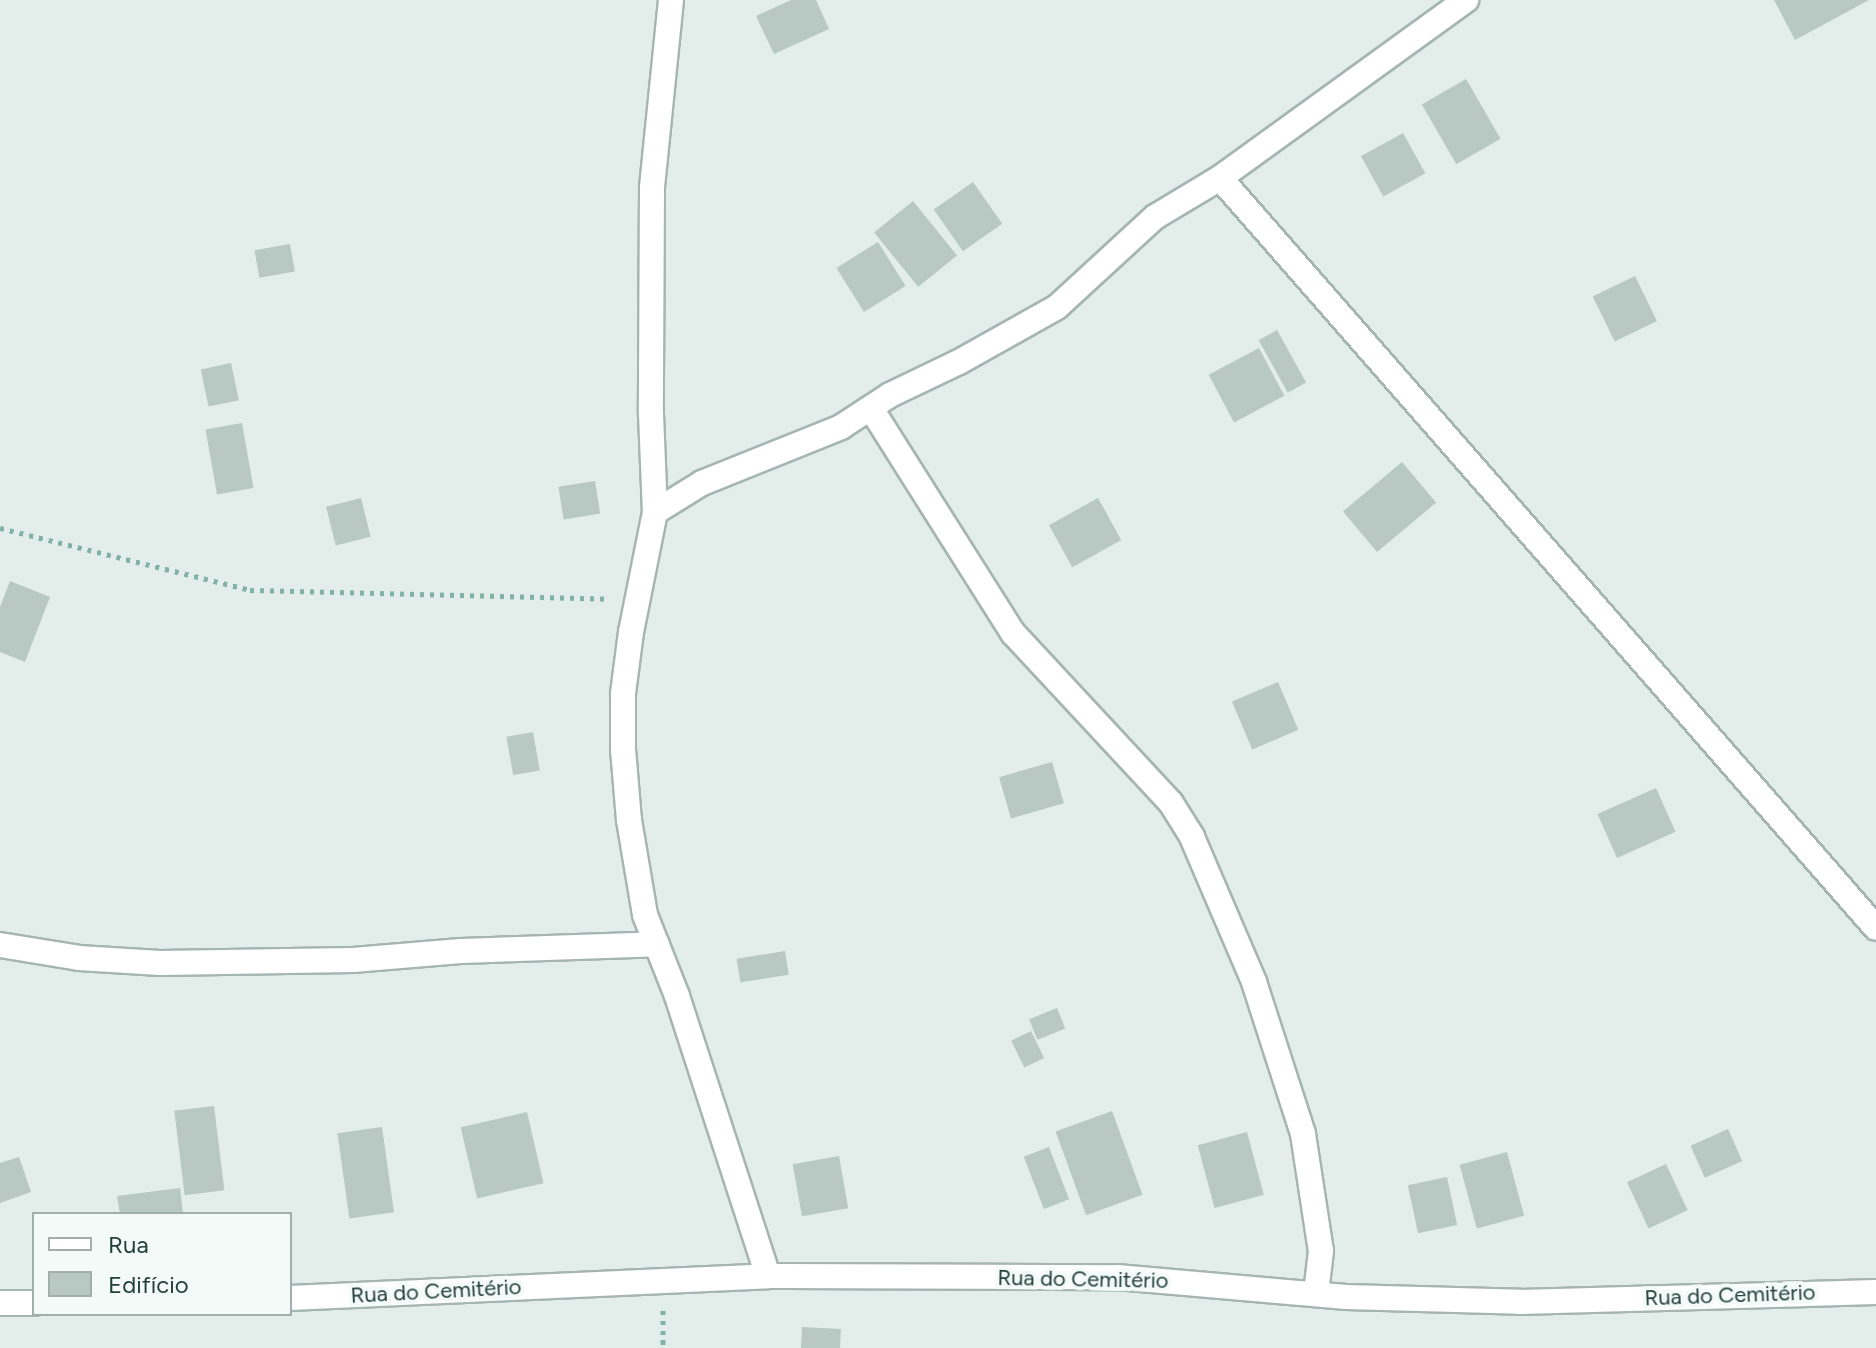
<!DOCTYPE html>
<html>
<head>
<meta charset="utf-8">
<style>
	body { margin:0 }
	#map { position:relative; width:1876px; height:1348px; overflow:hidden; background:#e3edea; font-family:Figtree,sans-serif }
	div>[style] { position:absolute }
	.building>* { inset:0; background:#b8c8c3; transform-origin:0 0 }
	.path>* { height:5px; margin-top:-2.5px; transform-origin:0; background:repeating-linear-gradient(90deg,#82b2a7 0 4px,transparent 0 10px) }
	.roads { filter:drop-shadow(2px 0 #a5b5b2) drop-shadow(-2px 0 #a5b5b2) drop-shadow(0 2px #a5b5b2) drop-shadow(0 -2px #a5b5b2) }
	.minor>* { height:24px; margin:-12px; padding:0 12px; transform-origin:12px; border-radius:12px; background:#fff }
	span { translate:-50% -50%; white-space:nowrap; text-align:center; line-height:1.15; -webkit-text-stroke:8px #f4faf7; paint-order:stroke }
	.street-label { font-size:22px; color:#223f3a }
	.legend { position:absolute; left:32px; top:1212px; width:260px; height:104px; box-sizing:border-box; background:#f4faf7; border:2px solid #a0afab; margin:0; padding:10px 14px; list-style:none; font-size:24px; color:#223f3a }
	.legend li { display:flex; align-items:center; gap:16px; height:40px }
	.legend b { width:40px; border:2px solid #a0afab }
</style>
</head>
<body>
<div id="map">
	<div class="building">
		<i style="clip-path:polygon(791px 0,816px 0,829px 29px,774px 54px,756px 16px)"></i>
		<i style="clip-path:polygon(1774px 0,1869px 0,1795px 40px)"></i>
		<i style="left:1466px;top:79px;width:69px;height:51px;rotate:60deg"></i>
		<i style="left:1403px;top:133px;width:46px;height:48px;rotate:61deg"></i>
		<i style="left:973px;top:182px;width:51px;height:48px;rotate:55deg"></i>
		<i style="left:913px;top:201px;width:70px;height:50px;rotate:51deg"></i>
		<i style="left:878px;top:242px;width:52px;height:49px;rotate:58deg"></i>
		<i style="left:290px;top:244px;width:28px;height:36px;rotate:80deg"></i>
		<i style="left:1635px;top:276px;width:50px;height:47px;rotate:64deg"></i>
		<i style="left:1277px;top:330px;width:60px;height:21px;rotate:61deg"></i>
		<i style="left:1259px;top:348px;width:54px;height:57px;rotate:62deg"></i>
		<i style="left:231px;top:363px;width:38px;height:31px;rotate:78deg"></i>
		<i style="left:242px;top:423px;width:66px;height:37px;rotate:80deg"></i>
		<i style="left:1402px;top:462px;width:53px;height:77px;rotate:50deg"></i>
		<i style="left:595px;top:481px;width:33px;height:37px;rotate:81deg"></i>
		<i style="left:361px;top:498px;width:40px;height:36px;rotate:76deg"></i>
		<i style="left:1098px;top:498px;width:48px;height:56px;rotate:61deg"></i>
		<i style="clip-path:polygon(10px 581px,50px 597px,25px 662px,0 652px,0 607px)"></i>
		<i style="left:1278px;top:682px;width:52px;height:50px;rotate:67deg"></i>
		<i style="left:533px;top:732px;width:39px;height:27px;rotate:80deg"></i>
		<i style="left:1052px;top:762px;width:43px;height:55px;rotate:74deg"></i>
		<i style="left:1656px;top:788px;width:48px;height:64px;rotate:66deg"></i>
		<i style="left:785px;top:951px;width:24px;height:49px;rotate:81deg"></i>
		<i style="left:1057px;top:1008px;width:22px;height:30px;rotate:68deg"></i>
		<i style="left:1031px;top:1031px;width:30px;height:22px;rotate:64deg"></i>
		<i style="left:214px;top:1106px;width:85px;height:40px;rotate:83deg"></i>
		<i style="left:1112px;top:1111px;width:89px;height:60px;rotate:70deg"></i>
		<i style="left:527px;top:1112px;width:73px;height:68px;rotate:77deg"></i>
		<i style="left:382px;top:1127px;width:86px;height:45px;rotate:82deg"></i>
		<i style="left:1728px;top:1129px;width:35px;height:41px;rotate:66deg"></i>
		<i style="left:1247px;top:1132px;width:65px;height:51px;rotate:75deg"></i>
		<i style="left:1049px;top:1147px;width:56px;height:27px;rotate:69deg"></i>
		<i style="left:1507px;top:1152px;width:66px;height:49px;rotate:75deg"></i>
		<i style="left:839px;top:1156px;width:53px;height:47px;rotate:80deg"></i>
		<i style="clip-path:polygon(19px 1157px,31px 1192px,0 1203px,0 1163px)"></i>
		<i style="left:1666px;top:1164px;width:51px;height:43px;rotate:65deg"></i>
		<i style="left:1447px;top:1177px;width:49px;height:40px;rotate:78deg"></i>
		<i style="clip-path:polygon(180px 1188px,183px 1214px,120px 1214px,117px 1196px)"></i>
		<i style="left:802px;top:1327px;width:39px;height:21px;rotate:3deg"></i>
	</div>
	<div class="path">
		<i style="left:0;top:528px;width:258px;rotate:13.9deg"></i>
		<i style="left:250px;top:590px;width:359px;rotate:1.4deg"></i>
		<i style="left:663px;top:1310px;width:38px;rotate:90deg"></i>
	</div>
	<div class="roads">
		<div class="minor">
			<i style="left:671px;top:0;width:189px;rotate:95.8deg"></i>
			<i style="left:652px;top:188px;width:226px;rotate:90.3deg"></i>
			<i style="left:651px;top:414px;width:98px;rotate:87.7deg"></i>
			<i style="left:655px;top:512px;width:122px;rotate:101.3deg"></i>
			<i style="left:631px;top:632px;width:63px;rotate:97.4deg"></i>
			<i style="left:623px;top:694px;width:55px;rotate:90deg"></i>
			<i style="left:623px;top:749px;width:71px;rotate:85.2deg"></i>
			<i style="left:629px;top:820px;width:96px;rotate:80.4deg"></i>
			<i style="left:645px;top:915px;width:87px;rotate:68.4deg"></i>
			<i style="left:677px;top:996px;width:294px;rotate:72deg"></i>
			<i style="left:1220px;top:178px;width:996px;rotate:48.82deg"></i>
			<i style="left:872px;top:410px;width:264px;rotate:57.7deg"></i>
			<i style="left:1013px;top:633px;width:232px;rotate:47.1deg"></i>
			<i style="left:1171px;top:803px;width:40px;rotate:58deg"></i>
			<i style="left:1192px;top:837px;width:158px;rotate:66.8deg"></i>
			<i style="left:1254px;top:982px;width:160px;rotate:72.1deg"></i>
			<i style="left:1303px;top:1134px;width:118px;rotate:81.3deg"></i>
			<i style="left:1321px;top:1251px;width:42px;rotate:96.8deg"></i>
			<i style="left:655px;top:512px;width:55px;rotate:-31.7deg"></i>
			<i style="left:702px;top:483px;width:150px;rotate:-21.9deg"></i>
			<i style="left:841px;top:427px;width:59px;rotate:-33.1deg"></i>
			<i style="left:890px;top:395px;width:76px;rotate:-25.6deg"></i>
			<i style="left:959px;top:362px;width:112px;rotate:-29.3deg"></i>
			<i style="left:1057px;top:307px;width:133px;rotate:-42.6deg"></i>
			<i style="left:1155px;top:217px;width:76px;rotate:-31deg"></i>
			<i style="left:1220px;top:178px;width:304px;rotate:-35.9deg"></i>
			<i style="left:0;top:945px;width:80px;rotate:9.3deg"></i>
			<i style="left:79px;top:958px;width:81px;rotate:3.5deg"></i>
			<i style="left:160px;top:963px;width:193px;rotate:-0.9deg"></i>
			<i style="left:353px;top:960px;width:108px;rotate:-4.8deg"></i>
			<i style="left:461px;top:951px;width:196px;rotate:-2deg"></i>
			<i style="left:290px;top:1298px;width:479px;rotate:-2.6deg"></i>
			<i style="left:768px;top:1276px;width:349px;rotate:0.2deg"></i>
			<i style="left:1117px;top:1277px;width:230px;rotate:5deg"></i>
			<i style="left:1346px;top:1297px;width:174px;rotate:1.6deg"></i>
			<i style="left:1520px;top:1302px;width:356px;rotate:-1.6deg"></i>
			<i style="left:0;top:1303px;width:34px"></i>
		</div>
	</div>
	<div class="street-label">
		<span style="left:1083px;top:1279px;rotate:1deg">Rua do Cemitério</span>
		<span style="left:436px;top:1291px;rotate:-3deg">Rua do Cemitério</span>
		<span style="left:1730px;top:1295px;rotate:-2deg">Rua do Cemitério</span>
	</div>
	<ul class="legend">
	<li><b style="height:10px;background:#fff"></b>Rua</li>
	<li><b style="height:22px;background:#b8c8c3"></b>Edifício</li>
	</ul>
</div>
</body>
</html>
